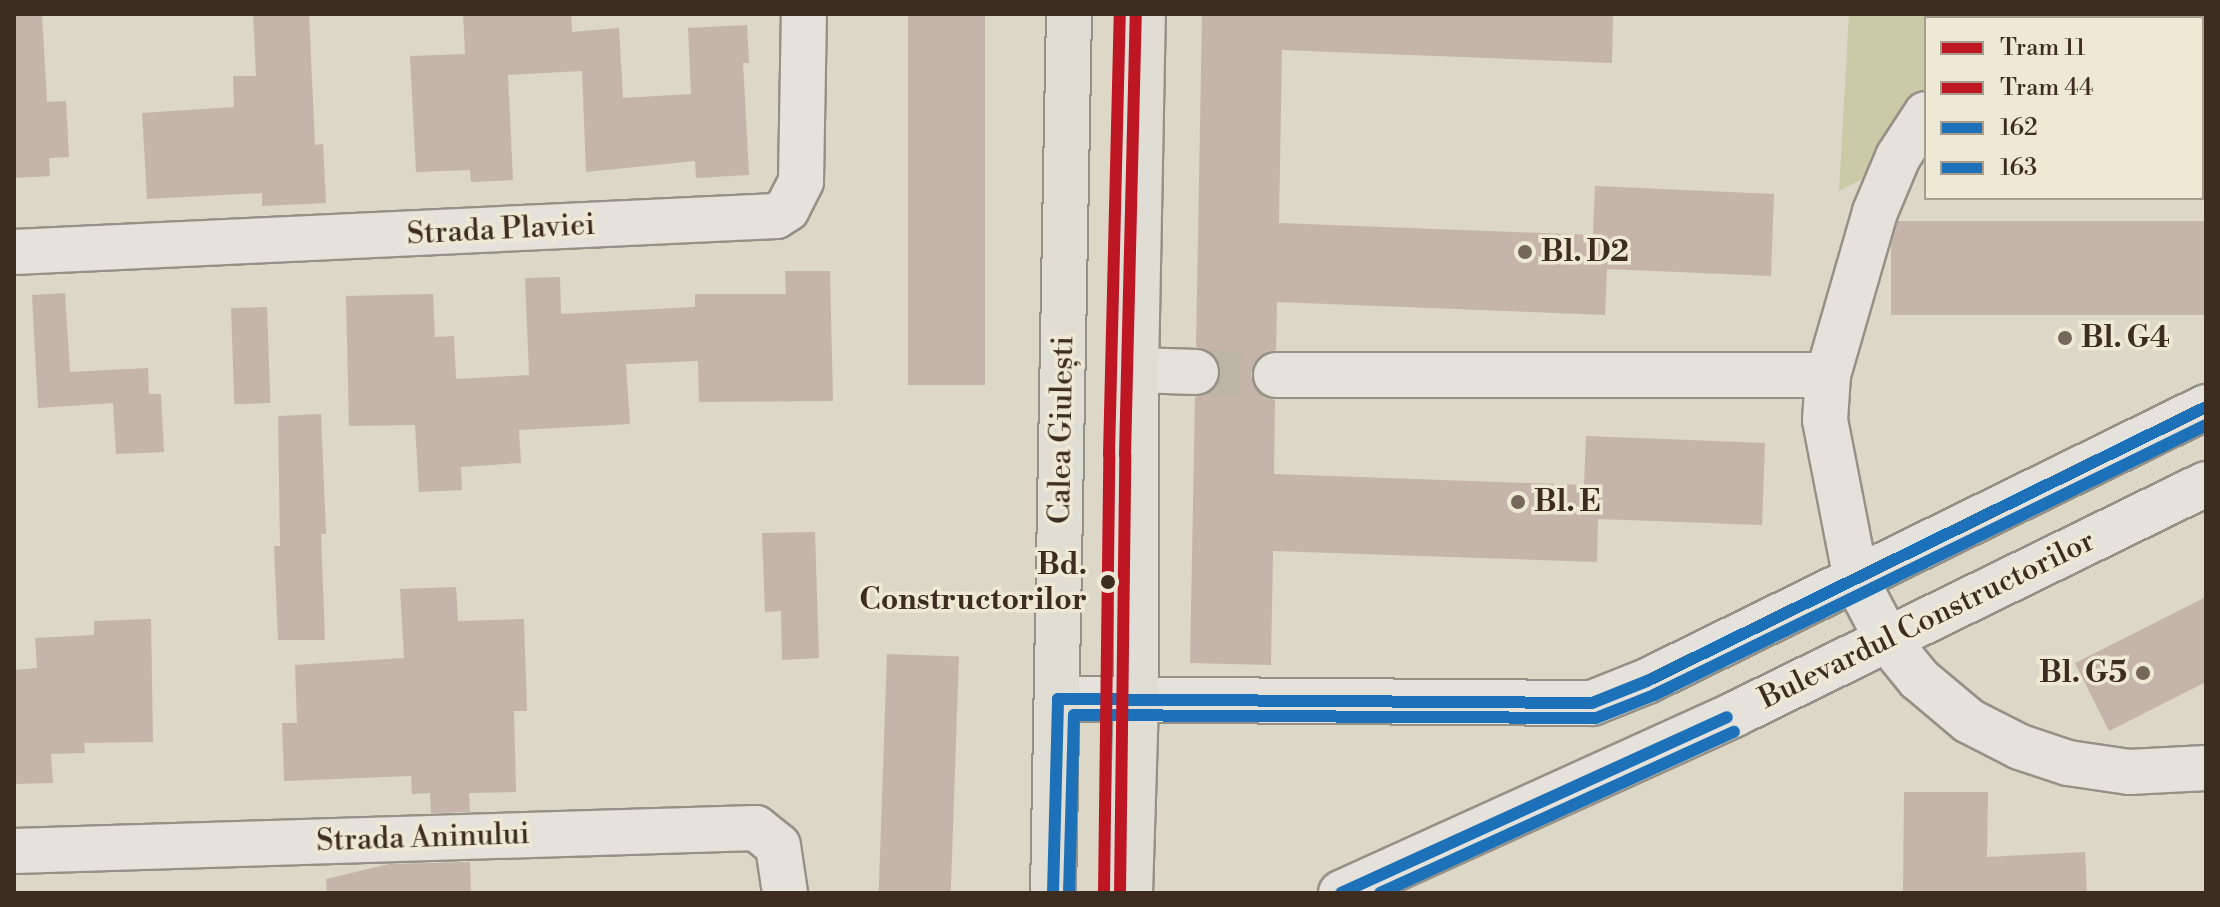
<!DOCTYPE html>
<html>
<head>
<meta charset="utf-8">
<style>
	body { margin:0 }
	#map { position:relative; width:2220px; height:907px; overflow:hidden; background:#dcd7c7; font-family:"Libre Bodoni",serif }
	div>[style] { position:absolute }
	.green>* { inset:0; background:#c8caa8 }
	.building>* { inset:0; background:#c4b4a9; transform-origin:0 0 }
	.minor-tunnel>* { height:44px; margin-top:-22px; transform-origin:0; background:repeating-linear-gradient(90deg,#bcb5a6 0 44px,transparent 0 66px) }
	.roads { filter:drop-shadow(2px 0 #969187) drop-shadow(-2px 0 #969187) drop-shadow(0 2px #969187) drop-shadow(0 -2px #969187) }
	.minor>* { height:44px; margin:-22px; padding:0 22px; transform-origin:22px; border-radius:22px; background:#e4e2da }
	.major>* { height:44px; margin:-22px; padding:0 22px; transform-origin:22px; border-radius:22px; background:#dfddd4 }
	.bus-1>* { height:12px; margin:-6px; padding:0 6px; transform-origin:6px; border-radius:6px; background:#1d71b8 }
	.bus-2>* { height:12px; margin:-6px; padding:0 6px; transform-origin:6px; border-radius:6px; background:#1d71b8 }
	.tram-1>* { height:12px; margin:-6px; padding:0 6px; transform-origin:6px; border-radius:6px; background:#be1622 }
	.tram-2>* { height:12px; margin:-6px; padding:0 6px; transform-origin:6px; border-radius:6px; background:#be1622 }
	.dots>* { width:22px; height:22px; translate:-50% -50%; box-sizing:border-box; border:4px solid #eee8d5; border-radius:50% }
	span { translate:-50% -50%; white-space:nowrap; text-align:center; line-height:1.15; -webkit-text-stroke:7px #eee8d5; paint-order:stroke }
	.street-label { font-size:30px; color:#3c2d20 }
	.poi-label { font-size:30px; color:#3c2d20; font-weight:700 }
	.left { translate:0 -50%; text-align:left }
	.right { translate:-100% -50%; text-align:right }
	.stop-label { font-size:30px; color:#3c2d20; font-weight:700 }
	.frame { position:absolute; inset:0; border:16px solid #3c2d20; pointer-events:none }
	.legend { position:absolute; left:1924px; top:16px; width:280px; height:184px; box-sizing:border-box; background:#eee8d5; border:2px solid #a79d8d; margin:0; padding:10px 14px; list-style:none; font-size:24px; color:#3c2d20 }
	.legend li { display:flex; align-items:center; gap:16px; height:40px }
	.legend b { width:40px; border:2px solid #a79d8d }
</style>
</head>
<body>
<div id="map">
	<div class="green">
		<i style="clip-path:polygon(1849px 14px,2179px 14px,2172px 18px,1926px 18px,1926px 146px,1839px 191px)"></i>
	</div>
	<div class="building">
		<i style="clip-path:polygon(14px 14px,42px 14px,47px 102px,66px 101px,69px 157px,49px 158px,50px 176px,14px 178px)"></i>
		<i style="clip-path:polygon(253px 14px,309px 14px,315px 145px,323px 144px,326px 203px,262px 206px,262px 193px,147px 199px,142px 113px,234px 107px,233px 76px,256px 76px)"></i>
		<i style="clip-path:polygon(463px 14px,571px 14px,572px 32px,619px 28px,623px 98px,691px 94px,688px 28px,747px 25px,749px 63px,743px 63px,749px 175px,696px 178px,695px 161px,586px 172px,582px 71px,508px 75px,513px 180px,471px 182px,470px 170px,416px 172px,410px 56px,465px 54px)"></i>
		<i style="left:908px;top:14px;width:77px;height:371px"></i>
		<i style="clip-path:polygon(1202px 14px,1613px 14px,1612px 63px,1282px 50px,1279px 223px,1593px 235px,1595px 186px,1774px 194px,1771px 276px,1607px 269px,1605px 315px,1277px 302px,1276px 350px,1263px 354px,1254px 363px,1251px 374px,1255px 388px,1264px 397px,1275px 400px,1274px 474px,1584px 485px,1586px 436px,1765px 443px,1762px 525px,1598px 519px,1597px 562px,1273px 551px,1271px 665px,1190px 663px,1195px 397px,1207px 394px,1217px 386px,1221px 372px,1218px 361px,1210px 351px,1196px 347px)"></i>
		<i style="left:2206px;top:221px;width:94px;height:315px;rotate:90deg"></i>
		<i style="clip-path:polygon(785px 271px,830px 271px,833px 401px,699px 402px,698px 361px,626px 364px,630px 424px,519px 430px,521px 463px,461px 467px,462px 490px,419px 492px,415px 425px,349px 426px,346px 296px,433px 294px,435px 337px,454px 336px,456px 379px,529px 375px,525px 278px,560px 277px,561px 314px,695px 307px,695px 294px,786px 294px)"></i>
		<i style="clip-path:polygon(65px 293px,70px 372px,148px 368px,149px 394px,161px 394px,164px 452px,116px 454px,113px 403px,38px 408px,32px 295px)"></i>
		<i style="left:267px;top:307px;width:96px;height:36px;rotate:88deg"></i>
		<i style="clip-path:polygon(321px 414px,326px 534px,321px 534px,325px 640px,278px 640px,274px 546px,280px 546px,278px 416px)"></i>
		<i style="clip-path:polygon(815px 532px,819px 658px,782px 660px,781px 611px,765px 612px,762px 533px)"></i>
		<i style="clip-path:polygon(456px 587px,458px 621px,524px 619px,527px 711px,514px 711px,516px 792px,469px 793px,470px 812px,431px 813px,430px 793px,412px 794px,411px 776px,284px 781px,282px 723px,297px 723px,295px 665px,404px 658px,400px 589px)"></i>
		<i style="clip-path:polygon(2206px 597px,2206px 682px,2109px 731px,2075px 663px)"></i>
		<i style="clip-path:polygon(151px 619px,153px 742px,84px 743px,85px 753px,51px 754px,53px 783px,14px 784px,14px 670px,37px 668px,35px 638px,94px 635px,94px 621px)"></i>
		<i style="left:887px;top:654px;width:72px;height:239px;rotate:2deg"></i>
		<i style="clip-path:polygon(1904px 792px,1988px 792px,1987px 857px,2085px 852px,2087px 893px,1903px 893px)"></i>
		<i style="clip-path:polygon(470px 862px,471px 893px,327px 893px,326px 879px,389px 864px)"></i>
	</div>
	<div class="minor-tunnel">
		<i style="left:1196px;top:372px;width:80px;rotate:2.1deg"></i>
	</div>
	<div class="roads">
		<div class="minor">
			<i style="left:1989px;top:18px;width:5px;rotate:-53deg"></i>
			<i style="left:1926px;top:114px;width:51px;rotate:123.1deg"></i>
			<i style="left:1898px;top:157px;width:60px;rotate:112.7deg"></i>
			<i style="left:1875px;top:212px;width:170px;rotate:106.1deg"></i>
			<i style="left:1828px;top:375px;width:45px;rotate:93.8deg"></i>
			<i style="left:1825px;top:420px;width:163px;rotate:79deg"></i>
			<i style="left:1856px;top:580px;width:69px;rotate:62.3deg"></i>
			<i style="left:1888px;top:641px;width:49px;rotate:50.8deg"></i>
			<i style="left:1919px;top:679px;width:65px;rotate:40deg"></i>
			<i style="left:1969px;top:721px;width:57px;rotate:27deg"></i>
			<i style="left:2020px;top:747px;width:51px;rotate:18.4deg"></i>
			<i style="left:2068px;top:763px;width:62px;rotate:8.4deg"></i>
			<i style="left:2129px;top:772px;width:77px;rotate:-3deg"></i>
			<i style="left:14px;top:252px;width:763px;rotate:-2.7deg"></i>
			<i style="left:776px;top:216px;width:13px;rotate:-32deg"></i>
			<i style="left:787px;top:209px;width:31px;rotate:-63deg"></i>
			<i style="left:801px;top:181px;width:167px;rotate:-89deg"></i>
			<i style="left:1136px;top:370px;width:60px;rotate:1.9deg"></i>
			<i style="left:1276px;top:375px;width:552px"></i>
			<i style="left:1058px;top:699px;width:534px;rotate:0.43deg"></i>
			<i style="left:1592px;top:703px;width:59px;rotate:-21.8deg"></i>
			<i style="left:1647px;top:681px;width:623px;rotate:-26.11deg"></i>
			<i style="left:14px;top:851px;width:742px;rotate:-1.78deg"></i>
			<i style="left:756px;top:828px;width:28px;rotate:39deg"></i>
			<i style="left:778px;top:846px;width:48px;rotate:81.5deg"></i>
			<i style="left:1341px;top:893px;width:433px;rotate:-24.4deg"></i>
			<i style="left:1735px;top:714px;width:524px;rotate:-26.03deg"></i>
		</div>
		<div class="major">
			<i style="left:1053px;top:893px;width:879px;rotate:-88.96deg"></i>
			<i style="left:1130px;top:893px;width:196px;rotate:-88.2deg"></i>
			<i style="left:1136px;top:697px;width:327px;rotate:-90deg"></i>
			<i style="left:1136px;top:370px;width:356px;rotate:-88.9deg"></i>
		</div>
	</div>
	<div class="bus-1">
		<i style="left:1053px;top:893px;width:194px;rotate:-88.5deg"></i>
		<i style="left:1058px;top:699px;width:534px;rotate:0.43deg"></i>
		<i style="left:1592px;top:703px;width:59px;rotate:-21.8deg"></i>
		<i style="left:1647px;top:681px;width:623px;rotate:-26.11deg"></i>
		<i style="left:1341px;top:893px;width:424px;rotate:-24.5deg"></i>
	</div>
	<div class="bus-2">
		<i style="left:1069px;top:893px;width:178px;rotate:-88.4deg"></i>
		<i style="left:1074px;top:715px;width:522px;rotate:0.33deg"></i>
		<i style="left:1596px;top:718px;width:62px;rotate:-21.6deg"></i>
		<i style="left:1654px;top:695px;width:614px;rotate:-26.06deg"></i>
		<i style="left:1380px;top:893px;width:389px;rotate:-24.5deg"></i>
	</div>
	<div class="tram-1">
		<i style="left:1104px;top:893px;width:438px;rotate:-89.3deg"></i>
		<i style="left:1109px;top:455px;width:441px;rotate:-88.6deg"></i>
	</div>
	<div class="tram-2">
		<i style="left:1120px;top:893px;width:438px;rotate:-89.3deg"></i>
		<i style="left:1125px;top:455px;width:441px;rotate:-88.6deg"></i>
	</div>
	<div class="dots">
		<i style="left:1525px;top:252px;background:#74685a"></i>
		<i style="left:2065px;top:338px;background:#74685a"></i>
		<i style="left:1518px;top:502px;background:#74685a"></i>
		<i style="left:1108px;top:582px;background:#3c2d20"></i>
		<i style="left:2143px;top:673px;background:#74685a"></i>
	</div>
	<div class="street-label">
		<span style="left:501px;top:230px;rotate:-3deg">Strada Plaviei</span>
		<span style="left:1062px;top:430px;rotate:-89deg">Calea Giulești</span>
		<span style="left:1927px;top:620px;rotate:-26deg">Bulevardul Constructorilor</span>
		<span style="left:423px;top:838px;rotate:-2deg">Strada Aninului</span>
	</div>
	<div class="poi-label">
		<span class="left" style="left:1541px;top:252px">Bl. D2</span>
		<span class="left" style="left:2081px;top:338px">Bl. G4</span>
		<span class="left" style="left:1534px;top:502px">Bl. E</span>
		<span class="right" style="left:2127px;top:673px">Bl. G5</span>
	</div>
	<div class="stop-label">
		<span class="right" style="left:1087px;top:582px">Bd.<br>Constructorilor</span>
	</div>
	<div class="frame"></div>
	<ul class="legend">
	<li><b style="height:10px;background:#be1622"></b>Tram 11</li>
	<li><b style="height:10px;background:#be1622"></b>Tram 44</li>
	<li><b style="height:10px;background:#1d71b8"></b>162</li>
	<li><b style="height:10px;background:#1d71b8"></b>163</li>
	</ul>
</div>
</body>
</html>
